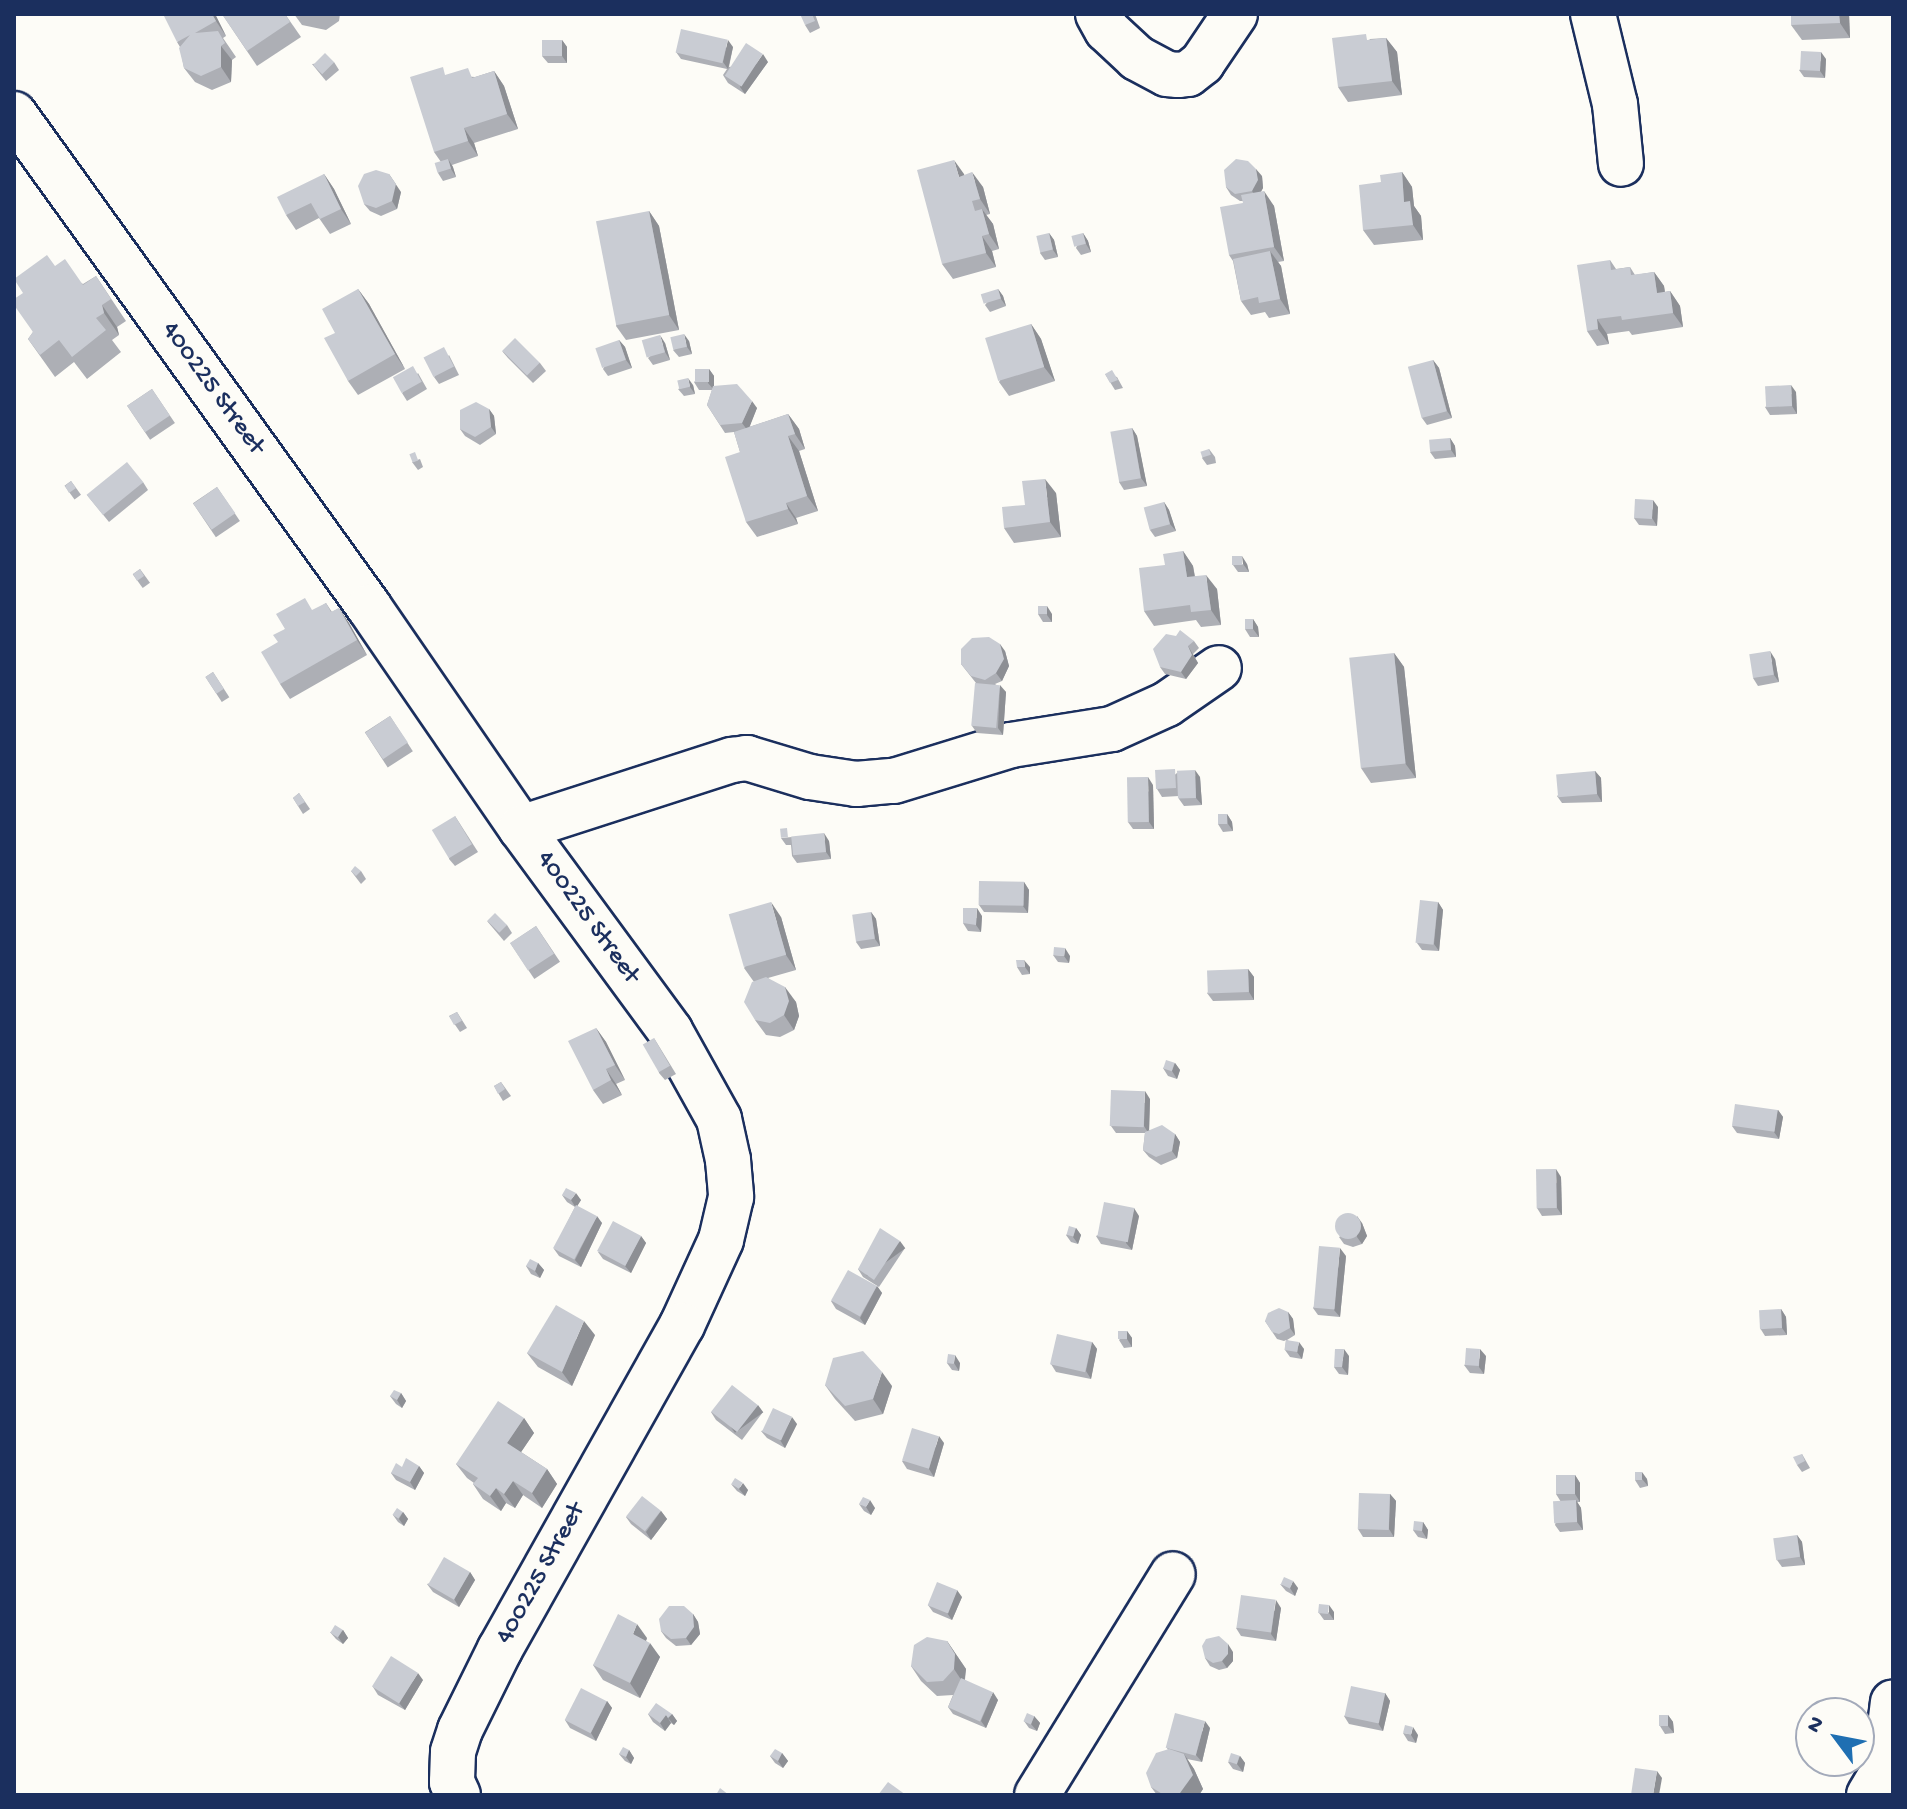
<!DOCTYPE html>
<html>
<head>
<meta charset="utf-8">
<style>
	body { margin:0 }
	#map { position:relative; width:1907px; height:1809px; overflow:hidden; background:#fdfcf7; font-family:"Gochi Hand",sans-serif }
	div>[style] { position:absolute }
	.roads { filter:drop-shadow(2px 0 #1b2f5e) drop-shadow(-2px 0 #1b2f5e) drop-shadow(0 2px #1b2f5e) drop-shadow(0 -2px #1b2f5e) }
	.minor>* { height:44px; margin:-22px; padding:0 22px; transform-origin:22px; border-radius:22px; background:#fdfcf7 }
	.wall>* { inset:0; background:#adafb5; transform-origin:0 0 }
	.shaded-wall>* { inset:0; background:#8d8f94; transform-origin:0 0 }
	.building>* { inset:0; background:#c9ccd3; transform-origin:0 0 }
	.round { border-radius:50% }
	span { translate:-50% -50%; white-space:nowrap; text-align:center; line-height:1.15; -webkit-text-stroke:6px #fdfcf7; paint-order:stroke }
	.street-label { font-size:26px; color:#1b2f5e }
	.frame { position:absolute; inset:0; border:16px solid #1b2f5e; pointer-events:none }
	.north { position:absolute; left:1795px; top:1697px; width:80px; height:80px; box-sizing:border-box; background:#fdfcf7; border:2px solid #a3aaba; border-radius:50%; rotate:302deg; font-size:22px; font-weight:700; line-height:32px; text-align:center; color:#1b2f5e }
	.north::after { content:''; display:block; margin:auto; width:28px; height:36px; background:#1f6fb2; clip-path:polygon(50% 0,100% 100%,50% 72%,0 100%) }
</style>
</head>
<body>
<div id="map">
	<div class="roads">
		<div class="minor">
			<i style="left:1098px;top:14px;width:18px;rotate:61deg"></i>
			<i style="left:1107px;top:30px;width:41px;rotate:43deg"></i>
			<i style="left:1137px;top:58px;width:34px;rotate:28deg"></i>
			<i style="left:1167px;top:74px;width:11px;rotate:5deg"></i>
			<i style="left:1178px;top:75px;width:10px;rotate:-6deg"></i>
			<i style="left:1188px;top:74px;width:18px;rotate:-38deg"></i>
			<i style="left:1202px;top:63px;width:59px;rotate:-56deg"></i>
			<i style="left:1593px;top:14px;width:93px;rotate:76.3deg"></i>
			<i style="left:1615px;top:104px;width:60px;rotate:84.3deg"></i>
			<i style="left:14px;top:114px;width:608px;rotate:54.24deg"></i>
			<i style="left:369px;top:607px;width:268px;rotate:55.5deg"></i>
			<i style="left:521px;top:828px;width:252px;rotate:53.7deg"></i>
			<i style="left:670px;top:1031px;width:101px;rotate:60.9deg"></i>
			<i style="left:719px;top:1119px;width:42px;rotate:77.6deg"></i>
			<i style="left:728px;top:1160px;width:37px;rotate:85deg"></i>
			<i style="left:731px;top:1197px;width:44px;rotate:103.1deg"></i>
			<i style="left:721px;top:1240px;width:94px;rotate:114.6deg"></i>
			<i style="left:682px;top:1325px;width:372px;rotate:119.3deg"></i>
			<i style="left:500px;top:1649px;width:90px;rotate:116.3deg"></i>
			<i style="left:460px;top:1730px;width:23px;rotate:108deg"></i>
			<i style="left:453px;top:1752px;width:30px;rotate:92deg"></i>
			<i style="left:452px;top:1782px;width:14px;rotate:65deg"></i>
			<i style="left:521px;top:828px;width:222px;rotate:-17.9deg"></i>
			<i style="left:732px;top:760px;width:15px;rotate:-8deg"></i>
			<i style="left:747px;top:758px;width:66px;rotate:16.8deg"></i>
			<i style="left:810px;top:777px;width:47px;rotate:8.7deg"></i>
			<i style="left:856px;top:784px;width:38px;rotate:-5deg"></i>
			<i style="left:894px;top:781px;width:122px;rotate:-17.1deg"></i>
			<i style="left:1011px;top:745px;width:102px;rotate:-9deg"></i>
			<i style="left:1112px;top:729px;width:60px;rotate:-24.4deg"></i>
			<i style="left:1167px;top:704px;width:63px;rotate:-34.7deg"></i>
			<i style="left:1037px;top:1795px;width:259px;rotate:-58.4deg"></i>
			<i style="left:1869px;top:1795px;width:31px;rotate:-59deg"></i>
			<i style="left:1885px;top:1768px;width:66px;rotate:-83.1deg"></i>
		</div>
	</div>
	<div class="wall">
		<i style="clip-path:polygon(215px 14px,226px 36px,223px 38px,236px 57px,232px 60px,231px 82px,212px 90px,195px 82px,184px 68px,180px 47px,177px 42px)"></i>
		<i style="clip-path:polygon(222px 14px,285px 14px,301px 37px,257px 66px)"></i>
		<i style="clip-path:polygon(294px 14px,340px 14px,339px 21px,326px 30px,302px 25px)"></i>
		<i style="clip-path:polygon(815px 14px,820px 28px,810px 33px,805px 25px)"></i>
		<i style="clip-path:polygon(1791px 14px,1849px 14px,1850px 38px,1802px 40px,1791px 25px)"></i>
		<i style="clip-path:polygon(1386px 38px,1397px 52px,1402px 95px,1348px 102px,1338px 87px,1370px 39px)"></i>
		<i style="clip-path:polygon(562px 40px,567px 47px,567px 63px,548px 63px,542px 56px)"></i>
		<i style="clip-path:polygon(733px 47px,729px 67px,768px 62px,745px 94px,728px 83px,723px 75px,727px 69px,681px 59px,676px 52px)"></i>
		<i style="clip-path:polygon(1826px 59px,1825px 78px,1804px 77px,1799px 70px)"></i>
		<i style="clip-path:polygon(334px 62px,339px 70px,326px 81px,312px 64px)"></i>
		<i style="clip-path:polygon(494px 71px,504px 86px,518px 129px,474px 143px,478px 156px,452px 165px,456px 177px,443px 181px,438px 173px,441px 162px,434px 152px,448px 75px,475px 77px)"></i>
		<i style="clip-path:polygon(1402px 172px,1412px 187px,1414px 206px,1421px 216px,1423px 240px,1374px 245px,1363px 230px,1381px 182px)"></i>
		<i style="clip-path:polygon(324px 174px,334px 189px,351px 224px,330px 234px,319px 218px,296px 230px,286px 215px)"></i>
		<i style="clip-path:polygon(964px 175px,983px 187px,990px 214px,986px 215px,993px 224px,999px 249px,992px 251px,996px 267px,953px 279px,942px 264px)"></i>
		<i style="clip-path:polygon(1262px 176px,1263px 188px,1261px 192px,1274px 206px,1284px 261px,1278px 262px,1281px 266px,1290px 314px,1269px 318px,1265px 312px,1251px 315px,1241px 301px,1233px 261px,1229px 255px,1243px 203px,1243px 201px,1240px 201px,1231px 195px,1226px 187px)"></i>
		<i style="clip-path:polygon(401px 192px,397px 209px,381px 216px,370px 211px,364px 204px)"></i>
		<i style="clip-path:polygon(649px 211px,659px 226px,679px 330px,626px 340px,616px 326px)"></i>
		<i style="clip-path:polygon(1049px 233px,1054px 240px,1058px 257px,1045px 260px,1040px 253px)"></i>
		<i style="clip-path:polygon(1083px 233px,1088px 241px,1091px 252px,1081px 255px,1076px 248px)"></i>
		<i style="clip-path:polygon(1610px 260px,1616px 269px,1630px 267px,1635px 275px,1654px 272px,1664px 286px,1665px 292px,1670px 291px,1680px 306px,1683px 327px,1632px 335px,1629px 331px,1607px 334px,1609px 344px,1597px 346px,1587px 331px)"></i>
		<i style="clip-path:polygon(55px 266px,83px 284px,96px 276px,126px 321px,117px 327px,119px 335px,112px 340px,121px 352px,87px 379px,74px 362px,55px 377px,28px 339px,33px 332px,23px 293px)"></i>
		<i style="clip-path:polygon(358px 289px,369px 304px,405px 369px,358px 395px,348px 381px,335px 333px)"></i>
		<i style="clip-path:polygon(998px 289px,1003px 296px,1006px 306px,990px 312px,985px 305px)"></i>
		<i style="clip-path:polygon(1031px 324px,1041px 339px,1055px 381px,1009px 396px,999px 382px)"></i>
		<i style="clip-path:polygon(619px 340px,625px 347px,632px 368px,608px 376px,603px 369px)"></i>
		<i style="clip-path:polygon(689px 341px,692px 354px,679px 357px,673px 350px)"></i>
		<i style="clip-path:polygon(665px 343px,670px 360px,653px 365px,648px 358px)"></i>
		<i style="clip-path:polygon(502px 351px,540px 363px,546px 371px,533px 383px,508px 358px)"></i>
		<i style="clip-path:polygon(449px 355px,459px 375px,439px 384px,434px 377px)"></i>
		<i style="clip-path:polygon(1433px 360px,1439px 368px,1452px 418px,1427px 425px,1422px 418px)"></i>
		<i style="clip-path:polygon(709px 369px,714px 376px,714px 386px,757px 408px,749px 427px,788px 414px,799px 429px,805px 449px,799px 451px,818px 511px,796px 518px,798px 524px,757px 537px,746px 522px,740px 452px,734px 432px,725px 433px,707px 405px,712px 390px,699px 390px,694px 382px)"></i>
		<i style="clip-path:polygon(418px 373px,427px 389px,407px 401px,402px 393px)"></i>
		<i style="clip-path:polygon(1105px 374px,1117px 377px,1123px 388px,1115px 390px)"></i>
		<i style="clip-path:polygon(693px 385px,695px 394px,684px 396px,678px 389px)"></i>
		<i style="left:152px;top:389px;width:41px;height:30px;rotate:56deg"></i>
		<i style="clip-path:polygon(1796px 392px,1797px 414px,1770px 415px,1765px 407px)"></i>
		<i style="clip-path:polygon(489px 409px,494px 416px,496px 434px,480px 445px,465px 436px,460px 429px)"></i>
		<i style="clip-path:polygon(1132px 428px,1137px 436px,1147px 486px,1124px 490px,1119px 482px)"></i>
		<i style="clip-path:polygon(1450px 438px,1455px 446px,1456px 457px,1435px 459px,1430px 452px)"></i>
		<i style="clip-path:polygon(1209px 449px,1215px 457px,1216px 463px,1207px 465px,1202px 458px)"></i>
		<i style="clip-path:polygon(420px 459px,423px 467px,418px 470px,412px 462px)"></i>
		<i style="left:71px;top:481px;width:17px;height:8px;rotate:54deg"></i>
		<i style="clip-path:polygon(143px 482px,148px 490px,109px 522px,87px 495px)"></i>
		<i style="left:217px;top:487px;width:41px;height:29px;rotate:56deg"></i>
		<i style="clip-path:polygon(1056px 493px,1061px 537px,1014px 543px,1004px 528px)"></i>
		<i style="clip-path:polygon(1164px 502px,1169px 510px,1176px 531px,1155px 537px,1150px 530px)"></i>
		<i style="clip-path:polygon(1658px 507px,1657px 526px,1639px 525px,1634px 518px)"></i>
		<i style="clip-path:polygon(1183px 551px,1193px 566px,1195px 576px,1217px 589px,1221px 625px,1201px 627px,1196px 620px,1154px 626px,1144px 611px,1165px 565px)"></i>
		<i style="clip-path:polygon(1247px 564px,1249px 572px,1238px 572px,1233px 565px)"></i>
		<i style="left:140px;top:569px;width:17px;height:9px;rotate:54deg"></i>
		<i style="clip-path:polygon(326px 603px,332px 612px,339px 608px,349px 623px,367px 655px,290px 699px,280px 684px,278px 642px,285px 629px)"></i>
		<i style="clip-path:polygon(1038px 614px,1052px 614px,1052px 622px,1043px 622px)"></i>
		<i style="clip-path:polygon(1253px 619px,1258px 627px,1259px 637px,1250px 637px,1245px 629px)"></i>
		<i style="clip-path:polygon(1176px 636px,1194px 641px,1199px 648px,1193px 654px,1198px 663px,1186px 679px,1165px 674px,1160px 667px)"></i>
		<i style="clip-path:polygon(1005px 651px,1009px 666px,1002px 681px,995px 684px,1006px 692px,1003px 735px,977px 733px,972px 726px,976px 683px,961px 664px)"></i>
		<i style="clip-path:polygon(1394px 653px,1404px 667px,1416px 778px,1371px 783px,1361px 768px)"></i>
		<i style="clip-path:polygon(1775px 659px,1779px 682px,1758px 686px,1753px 678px)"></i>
		<i style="left:213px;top:672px;width:30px;height:9px;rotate:57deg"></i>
		<i style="left:390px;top:716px;width:42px;height:30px;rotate:57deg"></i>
		<i style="clip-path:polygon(1595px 771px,1601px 778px,1602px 802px,1562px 803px,1557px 796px)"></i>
		<i style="clip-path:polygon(1177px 773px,1200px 777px,1202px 805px,1184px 806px,1179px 799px,1179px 796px,1162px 797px,1157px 789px)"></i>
		<i style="clip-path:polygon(1153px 785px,1154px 829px,1133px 829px,1128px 822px)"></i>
		<i style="clip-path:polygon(299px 793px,310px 809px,303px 814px,293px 798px)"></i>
		<i style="clip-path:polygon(1227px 814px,1232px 822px,1233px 831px,1223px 832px,1218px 824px)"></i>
		<i style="clip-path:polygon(455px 816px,478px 852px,455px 866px,449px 859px)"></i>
		<i style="clip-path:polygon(792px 837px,829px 841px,831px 859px,797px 863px,792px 856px,791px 845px,786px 845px,781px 838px)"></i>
		<i style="clip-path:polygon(351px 871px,361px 871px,366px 879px,361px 884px)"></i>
		<i style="clip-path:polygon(1024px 882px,1029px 890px,1028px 913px,984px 912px,979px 905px)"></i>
		<i style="clip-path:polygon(1438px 902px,1443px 910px,1439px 951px,1422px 950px,1417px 943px)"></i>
		<i style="clip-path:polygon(871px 912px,876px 919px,880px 946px,861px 949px,856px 942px)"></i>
		<i style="clip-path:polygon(982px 916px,981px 932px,968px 931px,963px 923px)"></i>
		<i style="clip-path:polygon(781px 917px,796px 970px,768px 978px,796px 1002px,799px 1016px,794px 1030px,780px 1037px,766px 1035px,755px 1020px,754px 982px,744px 968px)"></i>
		<i style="clip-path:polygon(487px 921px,507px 925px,512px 933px,504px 941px)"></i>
		<i style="left:536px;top:926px;width:43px;height:31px;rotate:56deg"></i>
		<i style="clip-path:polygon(1053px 955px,1070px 956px,1069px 963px,1058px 962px)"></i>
		<i style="clip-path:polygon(1017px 967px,1030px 967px,1030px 974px,1022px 975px)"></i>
		<i style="clip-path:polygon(1248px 969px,1254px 977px,1254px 1000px,1213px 1001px,1207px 993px)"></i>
		<i style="clip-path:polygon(457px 1012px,467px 1028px,460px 1032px,449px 1016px)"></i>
		<i style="clip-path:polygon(596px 1028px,606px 1042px,625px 1080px,616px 1084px,622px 1095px,603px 1104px,593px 1090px)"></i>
		<i style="clip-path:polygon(654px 1038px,676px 1074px,665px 1080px,659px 1073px)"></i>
		<i style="clip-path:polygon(1175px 1063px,1180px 1070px,1177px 1079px,1168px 1076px,1163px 1068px)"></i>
		<i style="clip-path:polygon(501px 1082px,511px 1096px,503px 1101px,494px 1086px)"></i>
		<i style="clip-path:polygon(1150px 1099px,1149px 1130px,1175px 1134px,1180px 1142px,1177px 1158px,1161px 1165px,1149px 1157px,1143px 1150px,1145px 1133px,1116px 1133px,1111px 1126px)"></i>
		<i style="clip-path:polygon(1778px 1110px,1783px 1117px,1779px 1139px,1737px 1133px,1732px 1126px)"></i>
		<i style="clip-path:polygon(1561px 1177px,1562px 1215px,1542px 1216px,1537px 1208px)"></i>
		<i style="clip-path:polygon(562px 1195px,581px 1200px,577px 1206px,602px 1223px,581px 1267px,559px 1256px,554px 1249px,575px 1207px,567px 1202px)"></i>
		<i style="clip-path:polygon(1139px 1216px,1132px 1250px,1101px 1244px,1096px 1236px)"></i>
		<i style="clip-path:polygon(1362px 1223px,1367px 1236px,1362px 1244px,1353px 1247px,1344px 1244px,1339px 1237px)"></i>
		<i style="clip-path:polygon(1076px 1228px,1081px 1235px,1078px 1244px,1071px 1242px,1066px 1235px)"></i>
		<i style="clip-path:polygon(641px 1236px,646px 1243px,631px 1273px,603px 1259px,598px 1252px)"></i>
		<i style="clip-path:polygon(905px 1248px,879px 1287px,863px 1277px,858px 1269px)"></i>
		<i style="clip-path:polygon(1346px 1256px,1340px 1317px,1318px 1315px,1313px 1308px)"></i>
		<i style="clip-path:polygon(538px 1263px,544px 1270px,540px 1278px,531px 1274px,526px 1266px)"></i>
		<i style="clip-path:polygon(877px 1286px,882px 1293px,865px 1325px,836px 1309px,831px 1301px)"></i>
		<i style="clip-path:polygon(1781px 1309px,1786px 1317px,1787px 1335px,1765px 1336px,1760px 1328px)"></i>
		<i style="clip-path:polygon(1288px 1312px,1293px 1319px,1295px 1335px,1287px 1340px,1304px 1349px,1302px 1359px,1290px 1357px,1285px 1350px,1286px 1340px,1284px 1341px,1277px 1339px,1265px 1321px)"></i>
		<i style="clip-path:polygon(1127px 1331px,1132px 1338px,1132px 1347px,1124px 1348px,1119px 1340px)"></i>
		<i style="clip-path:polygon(595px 1335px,572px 1386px,538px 1367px,527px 1353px)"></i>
		<i style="clip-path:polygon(1092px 1342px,1097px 1349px,1091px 1379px,1056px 1372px,1051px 1364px)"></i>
		<i style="clip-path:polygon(1349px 1356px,1348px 1375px,1339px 1374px,1334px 1367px)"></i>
		<i style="clip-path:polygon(1486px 1356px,1484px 1374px,1470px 1373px,1464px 1365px)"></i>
		<i style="clip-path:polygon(947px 1363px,960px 1363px,959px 1371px,952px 1370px)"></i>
		<i style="clip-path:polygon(825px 1385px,892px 1386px,883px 1414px,855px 1421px,835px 1399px)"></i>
		<i style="clip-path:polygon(401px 1393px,406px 1401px,402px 1408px,396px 1404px,390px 1396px)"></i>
		<i style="clip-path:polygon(711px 1412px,763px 1412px,742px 1440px,716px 1420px)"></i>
		<i style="clip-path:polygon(524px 1418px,534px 1433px,521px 1452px,547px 1469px,557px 1484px,542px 1508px,523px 1495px,515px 1508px,506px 1503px,501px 1511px,483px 1499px,473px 1484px,474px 1483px,467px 1478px,456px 1464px)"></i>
		<i style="clip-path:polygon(797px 1424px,785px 1448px,767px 1438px,761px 1431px)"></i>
		<i style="clip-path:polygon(944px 1443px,934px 1477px,907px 1469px,902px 1461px)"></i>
		<i style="clip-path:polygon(1802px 1454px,1810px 1468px,1802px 1472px,1797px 1465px)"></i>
		<i style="clip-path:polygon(419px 1466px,424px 1473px,415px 1490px,396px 1480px,391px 1473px,402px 1467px)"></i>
		<i style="clip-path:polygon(1635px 1472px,1647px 1479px,1648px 1486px,1640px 1488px,1635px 1480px)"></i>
		<i style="clip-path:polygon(1575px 1475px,1580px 1483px,1580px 1502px,1577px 1502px,1581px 1508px,1583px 1530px,1560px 1532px,1555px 1525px,1561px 1502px,1556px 1494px)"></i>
		<i style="clip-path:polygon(731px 1484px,748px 1490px,745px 1496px,737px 1491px)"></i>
		<i style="clip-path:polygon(1390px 1494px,1396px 1501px,1394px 1537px,1363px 1537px,1358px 1529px)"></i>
		<i style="clip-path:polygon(859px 1504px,875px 1508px,871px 1515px,864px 1511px)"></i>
		<i style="clip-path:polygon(661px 1511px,667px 1519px,651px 1540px,631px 1524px,626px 1517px)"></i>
		<i style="clip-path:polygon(403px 1512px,408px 1519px,404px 1526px,398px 1522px,393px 1515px)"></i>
		<i style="clip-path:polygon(1423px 1522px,1428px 1530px,1427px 1539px,1418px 1537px,1413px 1530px)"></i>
		<i style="clip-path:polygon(1797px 1535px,1802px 1542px,1805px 1565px,1782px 1567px,1777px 1560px)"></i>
		<i style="clip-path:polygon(470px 1572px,475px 1580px,459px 1607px,433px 1592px,427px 1584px)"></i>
		<i style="clip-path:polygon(1280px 1584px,1298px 1588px,1295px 1596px,1286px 1591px)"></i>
		<i style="clip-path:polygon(962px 1597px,952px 1620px,933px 1612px,928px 1605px)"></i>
		<i style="clip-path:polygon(1281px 1608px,1276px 1641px,1241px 1636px,1236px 1628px)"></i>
		<i style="clip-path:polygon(1334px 1612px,1334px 1620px,1324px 1620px,1319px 1613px)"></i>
		<i style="clip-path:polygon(693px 1614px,698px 1622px,700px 1634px,691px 1645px,676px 1646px,666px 1638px,661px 1631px)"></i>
		<i style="clip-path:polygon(343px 1630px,348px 1638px,343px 1644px,336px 1639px,330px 1632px)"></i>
		<i style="clip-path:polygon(647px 1638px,646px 1641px,660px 1657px,640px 1698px,603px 1680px,593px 1665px)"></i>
		<i style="clip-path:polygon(947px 1641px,966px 1669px,965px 1680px,998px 1700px,986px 1728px,953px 1714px,948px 1707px,953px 1695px,937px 1696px,921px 1681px,911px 1666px)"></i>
		<i style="clip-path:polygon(1233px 1652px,1233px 1661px,1227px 1668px,1219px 1670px,1210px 1666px,1205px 1658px)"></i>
		<i style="clip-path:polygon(423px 1680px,405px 1710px,378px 1695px,373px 1687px)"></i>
		<i style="clip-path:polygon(1385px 1693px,1390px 1701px,1383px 1731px,1349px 1724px,1344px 1716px)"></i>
		<i style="clip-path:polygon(607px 1701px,612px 1708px,596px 1741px,570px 1728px,565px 1720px)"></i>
		<i style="clip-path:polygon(648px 1714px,672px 1714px,677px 1721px,674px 1725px,671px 1723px,665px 1731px,653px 1722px)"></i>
		<i style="clip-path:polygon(1668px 1715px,1673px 1722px,1674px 1733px,1665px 1734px,1660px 1726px)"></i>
		<i style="clip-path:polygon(1034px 1716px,1040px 1723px,1037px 1731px,1029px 1728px,1024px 1721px)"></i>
		<i style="clip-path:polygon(1210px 1728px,1202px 1762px,1187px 1759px,1194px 1769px,1203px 1789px,1199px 1795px,1157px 1795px,1151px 1787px,1168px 1750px,1167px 1748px)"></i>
		<i style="clip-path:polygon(1403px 1733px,1418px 1735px,1416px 1743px,1408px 1741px)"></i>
		<i style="clip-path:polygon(629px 1750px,634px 1758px,631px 1764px,625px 1761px,619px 1754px)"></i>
		<i style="clip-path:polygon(782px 1753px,788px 1761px,783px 1768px,775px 1763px,770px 1756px)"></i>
		<i style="clip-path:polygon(1240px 1756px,1245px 1763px,1243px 1772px,1233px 1769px,1228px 1762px)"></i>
	</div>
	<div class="shaded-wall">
		<i style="clip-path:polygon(212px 14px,215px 14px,226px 36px,216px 21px)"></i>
		<i style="clip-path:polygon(1839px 14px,1849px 14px,1850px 38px,1840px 23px)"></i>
		<i style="clip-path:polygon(1386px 38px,1397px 52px,1402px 95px,1392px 81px)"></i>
		<i style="clip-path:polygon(562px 40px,567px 47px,567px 63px,562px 56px)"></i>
		<i style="clip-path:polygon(728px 40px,733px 47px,728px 69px,723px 62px)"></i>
		<i style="clip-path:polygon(221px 46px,232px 60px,231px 82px,221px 67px)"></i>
		<i style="clip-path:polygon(1821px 52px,1826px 59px,1825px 78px,1820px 71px)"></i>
		<i style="clip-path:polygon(763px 54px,768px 62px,745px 94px,740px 87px)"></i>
		<i style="clip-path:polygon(494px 71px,504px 86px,518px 129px,507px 114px)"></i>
		<i style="clip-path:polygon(464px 128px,474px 143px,478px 156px,468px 141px)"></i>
		<i style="clip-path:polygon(448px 159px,453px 167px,456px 177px,451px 169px)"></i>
		<i style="clip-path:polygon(954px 160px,964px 174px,969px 191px,959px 177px)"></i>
		<i style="clip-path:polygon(1256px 169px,1262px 176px,1263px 188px,1257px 198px,1252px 191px)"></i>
		<i style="clip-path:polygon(972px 172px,983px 187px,990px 214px,980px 199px)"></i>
		<i style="clip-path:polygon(1402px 172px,1412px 187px,1414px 206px,1421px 216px,1423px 240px,1413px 225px,1404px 202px)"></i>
		<i style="clip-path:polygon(324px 174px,334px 189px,351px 224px,341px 209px)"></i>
		<i style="clip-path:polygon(389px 174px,401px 192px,397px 209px,392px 201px)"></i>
		<i style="clip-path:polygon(1264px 191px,1274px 206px,1284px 261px,1274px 247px)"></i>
		<i style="clip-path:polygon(982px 209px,993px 224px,999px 249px,989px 234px)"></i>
		<i style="clip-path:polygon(649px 211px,659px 226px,679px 330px,669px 315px)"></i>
		<i style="clip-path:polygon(1049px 233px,1054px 240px,1058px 257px,1053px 250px)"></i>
		<i style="clip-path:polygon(1083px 233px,1088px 241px,1091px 252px,1086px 244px)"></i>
		<i style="clip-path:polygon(982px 236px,992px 251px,996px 267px,986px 253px)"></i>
		<i style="clip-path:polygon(1270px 251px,1281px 266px,1290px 314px,1280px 299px)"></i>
		<i style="clip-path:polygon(1654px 272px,1664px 286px,1667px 308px,1657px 293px)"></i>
		<i style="clip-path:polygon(358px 289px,369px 304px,405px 369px,395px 354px)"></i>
		<i style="clip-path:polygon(998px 289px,1003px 296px,1006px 306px,1001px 299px)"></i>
		<i style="clip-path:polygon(1670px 291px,1680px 306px,1683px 327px,1673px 313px)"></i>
		<i style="clip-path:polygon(102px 305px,117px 327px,119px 335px,104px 313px)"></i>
		<i style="clip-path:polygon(1597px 319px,1607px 334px,1609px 344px,1598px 329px)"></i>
		<i style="clip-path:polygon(1031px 324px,1041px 339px,1055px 381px,1044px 367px)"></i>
		<i style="clip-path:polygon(684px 334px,689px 341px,692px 354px,687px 347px)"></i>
		<i style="clip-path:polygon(660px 335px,665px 343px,670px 360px,665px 352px)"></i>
		<i style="clip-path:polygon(619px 340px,625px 347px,632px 368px,626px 360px)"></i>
		<i style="clip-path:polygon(1433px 360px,1439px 368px,1452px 418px,1447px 411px)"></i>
		<i style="clip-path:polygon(709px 369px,714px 376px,714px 390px,708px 383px)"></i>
		<i style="clip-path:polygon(688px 378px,693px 385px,695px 394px,690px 387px)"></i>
		<i style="clip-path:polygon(1791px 385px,1796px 392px,1797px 414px,1792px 406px)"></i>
		<i style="clip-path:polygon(752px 401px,757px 408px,748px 431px,742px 423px)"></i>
		<i style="clip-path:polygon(489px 409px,494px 416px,496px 434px,491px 427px)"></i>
		<i style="clip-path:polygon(788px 414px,799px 429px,805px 449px,795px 434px)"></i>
		<i style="clip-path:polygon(1132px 428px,1137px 436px,1147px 486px,1141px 478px)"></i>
		<i style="clip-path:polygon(788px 436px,799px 451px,818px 511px,807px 496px)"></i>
		<i style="clip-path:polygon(1450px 438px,1455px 446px,1456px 457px,1451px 450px)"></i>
		<i style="clip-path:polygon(1045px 479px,1056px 493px,1061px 537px,1050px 522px)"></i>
		<i style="clip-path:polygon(1653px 500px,1658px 507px,1657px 526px,1652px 518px)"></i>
		<i style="clip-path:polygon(1164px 502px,1169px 510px,1176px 531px,1170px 524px)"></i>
		<i style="clip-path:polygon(786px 503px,796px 518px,798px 524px,788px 509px)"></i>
		<i style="clip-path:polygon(1183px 551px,1193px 566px,1197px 592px,1187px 577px)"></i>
		<i style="clip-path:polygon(1242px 556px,1247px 564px,1249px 572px,1243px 564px)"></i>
		<i style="clip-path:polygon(1206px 575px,1217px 589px,1221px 625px,1211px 610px)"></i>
		<i style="clip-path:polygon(1047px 606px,1052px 614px,1052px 622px,1047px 615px)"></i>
		<i style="clip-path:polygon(339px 608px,349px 623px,367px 655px,357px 640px)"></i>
		<i style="clip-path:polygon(1253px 619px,1258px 627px,1259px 637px,1253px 629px)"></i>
		<i style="clip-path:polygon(1000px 644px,1005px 651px,1009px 666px,1002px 681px,996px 673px)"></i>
		<i style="clip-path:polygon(1188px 646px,1198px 663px,1186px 679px,1181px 672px)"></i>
		<i style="clip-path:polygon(1770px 651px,1775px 659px,1779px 682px,1774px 675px)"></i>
		<i style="clip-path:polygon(1394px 653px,1404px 667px,1416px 778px,1405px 763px)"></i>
		<i style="clip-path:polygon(1000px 685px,1006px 692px,1003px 735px,998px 728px)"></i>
		<i style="clip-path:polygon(1195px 770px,1200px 777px,1202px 805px,1196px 798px)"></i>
		<i style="clip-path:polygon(1595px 771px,1601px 778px,1602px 802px,1597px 794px)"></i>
		<i style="clip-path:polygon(1148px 777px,1153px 785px,1154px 829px,1149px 822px)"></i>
		<i style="clip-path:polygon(1227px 814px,1232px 822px,1233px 831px,1228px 824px)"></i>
		<i style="clip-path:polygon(824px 833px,829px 841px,831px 859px,826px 852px)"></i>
		<i style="clip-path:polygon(1024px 882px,1029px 890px,1028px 913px,1023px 906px)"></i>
		<i style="clip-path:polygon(771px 902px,781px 917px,796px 970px,786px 955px)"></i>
		<i style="clip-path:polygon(1438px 902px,1443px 910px,1439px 951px,1434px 944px)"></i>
		<i style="clip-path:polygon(977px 908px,982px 916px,981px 932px,976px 925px)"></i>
		<i style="clip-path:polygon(871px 912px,876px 919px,880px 946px,875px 939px)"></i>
		<i style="clip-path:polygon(1065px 948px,1070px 956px,1069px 963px,1064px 956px)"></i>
		<i style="clip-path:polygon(1024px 960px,1030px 967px,1030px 974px,1025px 967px)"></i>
		<i style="clip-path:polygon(1248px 969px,1254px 977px,1254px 1000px,1249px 992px)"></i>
		<i style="clip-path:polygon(785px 987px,796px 1002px,799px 1016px,794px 1030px,784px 1015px)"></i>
		<i style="clip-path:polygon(596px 1028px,606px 1042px,625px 1080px,615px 1065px)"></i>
		<i style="clip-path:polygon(1175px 1063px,1180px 1070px,1177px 1079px,1172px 1071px)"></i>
		<i style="clip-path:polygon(606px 1069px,616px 1084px,622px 1095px,611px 1080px)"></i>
		<i style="clip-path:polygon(1145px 1091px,1150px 1099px,1149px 1134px,1144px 1126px)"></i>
		<i style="clip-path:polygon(1778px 1110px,1783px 1117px,1779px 1139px,1774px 1132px)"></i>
		<i style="clip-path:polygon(1175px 1134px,1180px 1142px,1177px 1158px,1172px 1151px)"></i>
		<i style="clip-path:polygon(1556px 1169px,1561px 1177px,1562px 1215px,1557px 1208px)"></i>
		<i style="clip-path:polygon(576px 1193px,581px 1200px,576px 1208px,571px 1200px)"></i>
		<i style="clip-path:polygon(1134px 1208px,1139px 1216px,1132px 1250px,1126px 1243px)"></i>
		<i style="clip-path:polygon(597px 1216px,602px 1223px,581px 1267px,575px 1260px)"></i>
		<i style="clip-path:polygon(1357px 1216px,1362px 1223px,1367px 1236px,1362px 1244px,1357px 1237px)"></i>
		<i style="clip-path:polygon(1076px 1228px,1081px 1235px,1078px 1244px,1073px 1237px)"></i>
		<i style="clip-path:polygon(641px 1236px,646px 1243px,631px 1273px,625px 1266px)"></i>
		<i style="left:900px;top:1241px;width:9px;height:47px;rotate:54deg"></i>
		<i style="clip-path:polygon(1340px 1248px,1346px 1256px,1340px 1317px,1334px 1310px)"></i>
		<i style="clip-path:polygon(538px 1263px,544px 1270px,540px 1278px,535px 1271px)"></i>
		<i style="clip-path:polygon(877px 1286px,882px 1293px,865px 1325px,860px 1318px)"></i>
		<i style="clip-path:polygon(1781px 1309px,1786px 1317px,1787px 1335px,1782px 1328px)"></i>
		<i style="clip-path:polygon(1288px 1312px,1293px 1319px,1295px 1335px,1290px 1328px)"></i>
		<i style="clip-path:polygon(584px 1321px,595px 1335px,572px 1386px,562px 1372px)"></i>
		<i style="clip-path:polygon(1127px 1331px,1132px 1338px,1132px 1347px,1127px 1339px)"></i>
		<i style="clip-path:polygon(1092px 1342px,1097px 1349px,1091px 1379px,1086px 1371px)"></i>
		<i style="clip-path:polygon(1299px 1342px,1304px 1349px,1302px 1359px,1297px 1352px)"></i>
		<i style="clip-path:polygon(1344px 1349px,1349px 1356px,1348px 1375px,1342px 1367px)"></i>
		<i style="clip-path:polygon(1480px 1349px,1486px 1356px,1484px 1374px,1479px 1367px)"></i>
		<i style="clip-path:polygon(955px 1355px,960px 1363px,959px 1371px,954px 1363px)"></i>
		<i style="clip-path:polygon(882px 1372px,892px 1386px,883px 1414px,873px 1399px)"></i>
		<i style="clip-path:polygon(401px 1393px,406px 1401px,402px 1408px,397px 1400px)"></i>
		<i style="left:758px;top:1405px;width:9px;height:35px;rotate:54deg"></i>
		<i style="clip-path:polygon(792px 1417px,797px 1424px,785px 1448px,780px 1440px)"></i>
		<i style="clip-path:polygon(524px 1418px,534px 1433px,517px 1458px,507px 1443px)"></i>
		<i style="clip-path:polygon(939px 1436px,944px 1443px,934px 1477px,929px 1469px)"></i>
		<i style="clip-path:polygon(419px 1466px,424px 1473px,415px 1490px,410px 1482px)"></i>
		<i style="clip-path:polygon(547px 1469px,557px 1484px,542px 1508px,532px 1493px)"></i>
		<i style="clip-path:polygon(1642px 1472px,1647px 1479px,1648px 1486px,1642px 1479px)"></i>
		<i style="clip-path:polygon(1575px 1475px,1580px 1483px,1580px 1502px,1575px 1494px)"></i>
		<i style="clip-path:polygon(513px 1481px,523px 1495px,515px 1508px,504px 1494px)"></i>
		<i style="clip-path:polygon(743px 1483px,748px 1490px,745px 1496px,739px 1489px)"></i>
		<i style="clip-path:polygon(496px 1488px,506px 1503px,501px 1511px,490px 1496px)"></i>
		<i style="clip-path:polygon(1390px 1494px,1396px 1501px,1394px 1537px,1389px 1529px)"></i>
		<i style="clip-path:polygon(870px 1500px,875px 1508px,871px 1515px,866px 1507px)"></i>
		<i style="clip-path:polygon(1576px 1500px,1581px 1508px,1583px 1530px,1577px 1522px)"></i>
		<i style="clip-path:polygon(661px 1511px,667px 1519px,651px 1540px,646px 1532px)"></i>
		<i style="clip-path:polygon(403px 1512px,408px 1519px,404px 1526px,399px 1519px)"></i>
		<i style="clip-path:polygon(1423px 1522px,1428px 1530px,1427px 1539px,1422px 1531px)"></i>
		<i style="clip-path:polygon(1797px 1535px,1802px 1542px,1805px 1565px,1800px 1557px)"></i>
		<i style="clip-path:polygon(470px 1572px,475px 1580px,459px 1607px,454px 1599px)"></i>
		<i style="clip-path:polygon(1293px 1581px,1298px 1588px,1295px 1596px,1290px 1588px)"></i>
		<i style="clip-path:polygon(957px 1590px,962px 1597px,952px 1620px,947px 1613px)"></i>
		<i style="clip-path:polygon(1276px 1600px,1281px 1608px,1276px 1641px,1271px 1634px)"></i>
		<i style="clip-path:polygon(1329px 1605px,1334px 1612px,1334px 1620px,1329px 1613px)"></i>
		<i style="clip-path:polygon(693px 1614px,698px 1622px,700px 1634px,691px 1645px,686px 1638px)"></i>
		<i style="clip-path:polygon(637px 1624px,647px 1638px,643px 1649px,633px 1634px)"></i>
		<i style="clip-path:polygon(343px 1630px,348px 1638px,343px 1644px,338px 1637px)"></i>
		<i style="clip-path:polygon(947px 1641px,966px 1669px,964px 1684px,954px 1669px)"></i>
		<i style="clip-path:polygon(650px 1643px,660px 1657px,640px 1698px,630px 1683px)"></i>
		<i style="clip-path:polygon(1228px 1644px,1233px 1652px,1233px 1661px,1227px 1668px,1222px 1661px)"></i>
		<i style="clip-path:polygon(418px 1673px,423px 1680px,405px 1710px,399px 1703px)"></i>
		<i style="clip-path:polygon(993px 1692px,998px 1700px,986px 1728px,981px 1721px)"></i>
		<i style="clip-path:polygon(1385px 1693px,1390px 1701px,1383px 1731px,1378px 1723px)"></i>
		<i style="clip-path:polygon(607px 1701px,612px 1708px,596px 1741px,591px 1733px)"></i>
		<i style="clip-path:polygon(672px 1714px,677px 1721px,674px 1725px,668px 1718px)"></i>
		<i style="clip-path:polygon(666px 1715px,671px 1723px,665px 1731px,660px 1723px)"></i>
		<i style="clip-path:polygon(1668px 1715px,1673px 1722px,1674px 1733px,1668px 1726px)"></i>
		<i style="clip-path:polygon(1034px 1716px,1040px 1723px,1037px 1731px,1031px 1724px)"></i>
		<i style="clip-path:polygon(1205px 1721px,1210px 1728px,1202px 1762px,1196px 1755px)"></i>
		<i style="clip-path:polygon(1413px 1727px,1418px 1735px,1416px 1743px,1411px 1735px)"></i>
		<i style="clip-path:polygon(629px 1750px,634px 1758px,631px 1764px,626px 1757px)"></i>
		<i style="clip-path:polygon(782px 1753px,788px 1761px,783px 1768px,778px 1761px)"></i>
		<i style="clip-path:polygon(1184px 1754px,1194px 1769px,1203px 1789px,1199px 1795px,1181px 1795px,1180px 1793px)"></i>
		<i style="clip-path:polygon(1240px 1756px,1245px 1763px,1243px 1772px,1237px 1764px)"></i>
		<i style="clip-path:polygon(1657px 1771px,1662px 1778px,1659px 1795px,1653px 1795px)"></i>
	</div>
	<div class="building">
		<i style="clip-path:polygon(163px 14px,212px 14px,216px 21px,195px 33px,218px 31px,225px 43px,221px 46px,221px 67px,201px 76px,184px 68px,179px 48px,190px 35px,177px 42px)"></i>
		<i style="clip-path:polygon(222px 14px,285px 14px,290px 22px,247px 51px)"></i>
		<i style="clip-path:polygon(800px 14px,812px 14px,815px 21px,805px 25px)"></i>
		<i style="clip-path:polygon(1791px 14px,1839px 14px,1840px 23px,1791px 25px)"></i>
		<i style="left:681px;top:29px;width:48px;height:24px;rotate:13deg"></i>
		<i style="clip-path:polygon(1366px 34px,1367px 40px,1386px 38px,1392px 81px,1338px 87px,1332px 38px)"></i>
		<i style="left:542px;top:40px;width:20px;height:16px"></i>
		<i style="left:746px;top:43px;width:20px;height:39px;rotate:33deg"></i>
		<i style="left:1801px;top:51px;width:20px;height:19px;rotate:3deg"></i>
		<i style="left:325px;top:53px;width:13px;height:17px;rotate:45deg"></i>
		<i style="clip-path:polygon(443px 67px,445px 75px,468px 68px,472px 78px,494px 71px,507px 114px,464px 128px,468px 141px,434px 152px,410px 77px)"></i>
		<i style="left:448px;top:159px;width:10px;height:14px;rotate:73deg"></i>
		<i style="clip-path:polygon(1236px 159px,1248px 161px,1256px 169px,1258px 180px,1252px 191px,1235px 194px,1226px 187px,1224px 170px)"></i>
		<i style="clip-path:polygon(954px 160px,959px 177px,972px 172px,980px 199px,972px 201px,975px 211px,982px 209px,989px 234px,982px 236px,986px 253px,942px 264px,917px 170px)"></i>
		<i style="clip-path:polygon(376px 170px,389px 174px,396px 184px,392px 201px,376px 208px,364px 204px,358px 186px,364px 174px)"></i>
		<i style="clip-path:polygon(1402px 172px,1404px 202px,1410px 201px,1413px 225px,1363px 230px,1359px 185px,1381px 182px,1380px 175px)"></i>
		<i style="clip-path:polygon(324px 174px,341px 209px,320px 219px,311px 203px,286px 215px,277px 197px)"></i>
		<i style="clip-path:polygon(1264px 191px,1274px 247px,1229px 255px,1220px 207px,1243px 203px,1241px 195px)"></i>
		<i style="left:649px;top:211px;width:106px;height:54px;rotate:79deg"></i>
		<i style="left:1049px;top:233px;width:17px;height:13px;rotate:77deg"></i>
		<i style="left:1083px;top:233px;width:11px;height:12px;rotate:75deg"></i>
		<i style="clip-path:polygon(1270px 251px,1280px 299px,1259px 303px,1258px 297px,1241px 301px,1233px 259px)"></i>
		<i style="clip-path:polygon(47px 255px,55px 266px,65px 259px,83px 285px,96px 276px,111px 299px,102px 305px,104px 313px,96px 318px,106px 330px,72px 357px,59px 340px,40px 355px,28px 339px,33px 332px,14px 305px,14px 299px,23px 293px,14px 279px)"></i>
		<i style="clip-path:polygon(1610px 260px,1611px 270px,1630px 267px,1631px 275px,1654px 272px,1657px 293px,1670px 291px,1673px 313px,1622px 320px,1621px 316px,1597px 319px,1598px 329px,1587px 331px,1577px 265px)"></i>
		<i style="clip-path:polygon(358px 289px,395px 354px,348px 381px,324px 338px,335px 333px,322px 309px)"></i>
		<i style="left:998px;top:289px;width:10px;height:18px;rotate:73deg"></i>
		<i style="left:1031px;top:324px;width:45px;height:48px;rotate:73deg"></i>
		<i style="left:684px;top:334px;width:13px;height:14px;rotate:77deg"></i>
		<i style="left:660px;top:335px;width:18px;height:19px;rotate:74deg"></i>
		<i style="left:515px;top:338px;width:35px;height:18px;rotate:45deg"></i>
		<i style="left:619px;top:340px;width:21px;height:25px;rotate:71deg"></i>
		<i style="left:444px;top:347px;width:22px;height:23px;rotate:63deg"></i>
		<i style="left:1433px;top:360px;width:53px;height:26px;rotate:75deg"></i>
		<i style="left:413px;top:366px;width:18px;height:23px;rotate:61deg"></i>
		<i style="left:695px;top:369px;width:14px;height:13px"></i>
		<i style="clip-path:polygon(1112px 370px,1118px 380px,1110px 383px,1105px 374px)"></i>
		<i style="left:688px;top:378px;width:9px;height:11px;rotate:77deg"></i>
		<i style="clip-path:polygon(737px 384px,752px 401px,742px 423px,720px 425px,707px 405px,713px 386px)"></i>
		<i style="left:1791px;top:385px;width:21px;height:26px;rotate:87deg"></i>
		<i style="left:152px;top:389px;width:32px;height:30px;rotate:56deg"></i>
		<i style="clip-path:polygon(476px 402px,489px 409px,491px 427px,475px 437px,460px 429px,460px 410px)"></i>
		<i style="clip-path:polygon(788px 414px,795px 434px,788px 436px,807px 496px,786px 503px,788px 509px,746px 522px,725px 457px,740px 452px,734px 432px)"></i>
		<i style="left:1132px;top:428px;width:51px;height:22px;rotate:80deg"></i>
		<i style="left:1450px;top:438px;width:12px;height:21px;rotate:85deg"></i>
		<i style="left:1209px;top:449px;width:6px;height:9px;rotate:72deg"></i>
		<i style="left:415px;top:452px;width:9px;height:6px;rotate:69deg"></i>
		<i style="left:127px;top:462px;width:26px;height:52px;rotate:51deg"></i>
		<i style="clip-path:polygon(1045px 479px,1050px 522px,1004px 528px,1002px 507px,1025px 505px,1022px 481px)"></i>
		<i style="clip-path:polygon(71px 481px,76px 488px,69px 493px,65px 486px)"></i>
		<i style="left:217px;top:487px;width:32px;height:29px;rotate:55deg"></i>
		<i style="left:1635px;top:499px;width:18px;height:19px;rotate:3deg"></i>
		<i style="left:1164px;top:502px;width:23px;height:21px;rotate:75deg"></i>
		<i style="clip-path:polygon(1183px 551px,1187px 577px,1206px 575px,1211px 610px,1191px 612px,1190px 605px,1144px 611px,1139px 568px,1165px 565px,1163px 554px)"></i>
		<i style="left:1232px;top:556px;width:10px;height:9px"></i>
		<i style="clip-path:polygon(140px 569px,144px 576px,137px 581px,133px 574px)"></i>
		<i style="clip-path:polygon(305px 598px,312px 610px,326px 603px,331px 612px,339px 608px,357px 640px,280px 684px,261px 652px,278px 642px,273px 635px,285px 629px,276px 614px)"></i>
		<i style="left:1038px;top:606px;width:9px;height:8px"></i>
		<i style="left:1245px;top:619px;width:8px;height:10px"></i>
		<i style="clip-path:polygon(1180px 630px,1194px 641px,1188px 646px,1192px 655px,1181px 672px,1160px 667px,1153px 649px,1166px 634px,1176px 636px)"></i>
		<i style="clip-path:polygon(989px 637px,1000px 644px,1004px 659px,996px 673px,985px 680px,971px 676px,961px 664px,961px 649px,972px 638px)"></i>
		<i style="left:1770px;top:651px;width:24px;height:21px;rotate:81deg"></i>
		<i style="left:1394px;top:653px;width:111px;height:45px;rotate:84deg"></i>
		<i style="left:213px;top:672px;width:20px;height:9px;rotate:57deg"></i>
		<i style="left:975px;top:683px;width:25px;height:43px;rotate:5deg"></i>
		<i style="left:390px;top:716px;width:32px;height:30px;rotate:56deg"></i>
		<i style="left:1175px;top:769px;width:19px;height:20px;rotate:87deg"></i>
		<i style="left:1195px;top:770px;width:28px;height:18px;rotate:88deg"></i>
		<i style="left:1595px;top:771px;width:23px;height:39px;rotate:85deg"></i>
		<i style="left:1148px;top:777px;width:45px;height:21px;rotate:89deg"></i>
		<i style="clip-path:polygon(299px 793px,305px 802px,298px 806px,293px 798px)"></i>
		<i style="left:1218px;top:814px;width:9px;height:10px"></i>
		<i style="left:455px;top:816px;width:33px;height:27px;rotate:59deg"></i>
		<i style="left:787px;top:828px;width:9px;height:7px;rotate:84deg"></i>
		<i style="left:824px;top:833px;width:19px;height:33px;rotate:84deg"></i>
		<i style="clip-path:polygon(355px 866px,361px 871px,356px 876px,351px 871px)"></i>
		<i style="left:979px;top:881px;width:45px;height:24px;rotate:1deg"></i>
		<i style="left:1420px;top:900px;width:18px;height:43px;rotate:6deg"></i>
		<i style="left:771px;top:902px;width:55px;height:44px;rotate:74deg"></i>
		<i style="clip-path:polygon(963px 908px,977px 908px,976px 925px,963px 923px)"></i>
		<i style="left:871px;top:912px;width:27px;height:19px;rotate:82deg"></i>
		<i style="left:495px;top:913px;width:17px;height:11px;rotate:45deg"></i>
		<i style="left:536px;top:926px;width:33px;height:31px;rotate:57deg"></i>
		<i style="left:1054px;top:947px;width:11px;height:8px;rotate:5deg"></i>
		<i style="clip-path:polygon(1016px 960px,1024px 960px,1025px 967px,1017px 967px)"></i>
		<i style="left:1248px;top:969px;width:23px;height:41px;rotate:88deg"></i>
		<i style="clip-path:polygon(766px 977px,785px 987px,789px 1001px,784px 1015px,770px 1023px,755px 1020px,744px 1002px,752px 982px)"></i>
		<i style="left:457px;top:1012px;width:10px;height:9px;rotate:61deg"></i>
		<i style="clip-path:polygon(596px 1028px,615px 1065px,606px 1069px,611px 1080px,593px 1090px,568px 1041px)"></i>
		<i style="left:654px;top:1038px;width:32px;height:13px;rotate:60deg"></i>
		<i style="left:1166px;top:1060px;width:9px;height:9px;rotate:18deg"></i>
		<i style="clip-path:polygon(501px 1082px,505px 1089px,498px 1094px,494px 1086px)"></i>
		<i style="left:1111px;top:1090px;width:34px;height:36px;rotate:2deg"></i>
		<i style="left:1735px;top:1104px;width:43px;height:22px;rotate:8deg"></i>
		<i style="clip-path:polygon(1162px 1125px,1175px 1134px,1172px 1151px,1156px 1157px,1143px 1150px,1145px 1132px)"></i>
		<i style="left:1556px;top:1169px;width:39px;height:20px;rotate:89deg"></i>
		<i style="clip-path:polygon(566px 1188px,576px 1193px,571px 1200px,562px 1195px)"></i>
		<i style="left:1104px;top:1202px;width:31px;height:35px;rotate:11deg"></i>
		<i style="left:576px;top:1205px;width:24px;height:49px;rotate:28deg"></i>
		<i class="round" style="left:1335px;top:1213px;width:26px;height:26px"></i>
		<i style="left:613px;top:1221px;width:32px;height:34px;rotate:28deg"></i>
		<i style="left:1069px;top:1226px;width:7px;height:9px;rotate:16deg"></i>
		<i style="clip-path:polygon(880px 1228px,900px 1241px,874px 1280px,858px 1269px)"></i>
		<i style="left:1319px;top:1246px;width:21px;height:62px;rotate:5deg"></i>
		<i style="clip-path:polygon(530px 1259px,538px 1263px,535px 1271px,526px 1266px)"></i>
		<i style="left:848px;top:1270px;width:33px;height:35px;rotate:29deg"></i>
		<i style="clip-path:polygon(556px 1305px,584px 1321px,562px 1372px,527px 1353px)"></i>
		<i style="clip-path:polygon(1279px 1308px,1288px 1312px,1290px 1328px,1279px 1334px,1272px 1332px,1265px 1321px,1268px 1313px)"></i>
		<i style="left:1781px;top:1309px;width:19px;height:22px;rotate:87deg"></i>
		<i style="left:1127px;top:1331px;width:8px;height:9px;rotate:90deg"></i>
		<i style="left:1057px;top:1334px;width:36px;height:31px;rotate:13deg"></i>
		<i style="left:1286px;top:1340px;width:13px;height:10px;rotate:9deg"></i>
		<i style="left:1466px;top:1348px;width:14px;height:17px;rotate:4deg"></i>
		<i style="clip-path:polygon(1335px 1349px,1344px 1349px,1342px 1367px,1334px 1367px)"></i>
		<i style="clip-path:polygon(863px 1351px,882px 1372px,873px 1399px,845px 1406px,825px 1385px,833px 1358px)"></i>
		<i style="left:948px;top:1354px;width:7px;height:9px;rotate:8deg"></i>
		<i style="left:732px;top:1385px;width:33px;height:34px;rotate:38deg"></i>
		<i style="clip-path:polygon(394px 1390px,401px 1393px,397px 1400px,390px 1396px)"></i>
		<i style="clip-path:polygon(498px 1401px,524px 1418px,507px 1443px,547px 1469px,532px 1493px,513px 1481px,504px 1494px,496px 1488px,490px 1496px,473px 1484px,478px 1478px,456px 1464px)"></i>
		<i style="left:773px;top:1408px;width:21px;height:26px;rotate:25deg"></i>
		<i style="left:912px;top:1428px;width:28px;height:34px;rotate:17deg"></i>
		<i style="clip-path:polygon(1802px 1454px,1805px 1461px,1797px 1465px,1793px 1457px)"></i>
		<i style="clip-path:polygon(406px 1458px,419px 1466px,410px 1482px,391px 1473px,396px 1463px,402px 1467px)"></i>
		<i style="left:1635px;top:1472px;width:7px;height:8px"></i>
		<i style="left:1575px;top:1475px;width:19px;height:19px;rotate:90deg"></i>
		<i style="left:735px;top:1478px;width:9px;height:7px;rotate:32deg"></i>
		<i style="left:1359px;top:1493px;width:31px;height:36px;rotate:2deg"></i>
		<i style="left:642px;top:1496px;width:24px;height:26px;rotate:38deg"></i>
		<i style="clip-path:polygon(863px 1497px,870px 1500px,866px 1507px,859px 1504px)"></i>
		<i style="left:1576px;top:1500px;width:22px;height:23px;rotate:87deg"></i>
		<i style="left:397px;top:1508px;width:7px;height:8px;rotate:34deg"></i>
		<i style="left:1414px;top:1521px;width:9px;height:9px;rotate:6deg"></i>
		<i style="left:1797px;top:1535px;width:22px;height:24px;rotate:82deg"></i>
		<i style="left:444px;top:1557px;width:30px;height:32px;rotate:30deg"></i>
		<i style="left:1284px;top:1577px;width:10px;height:8px;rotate:24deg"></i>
		<i style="left:937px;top:1582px;width:22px;height:25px;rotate:22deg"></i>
		<i style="left:1241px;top:1595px;width:35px;height:33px;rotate:8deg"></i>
		<i style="left:1319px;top:1604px;width:10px;height:9px;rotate:6deg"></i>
		<i style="clip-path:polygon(669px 1606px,684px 1606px,693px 1614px,694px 1627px,686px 1638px,671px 1639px,661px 1631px,659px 1619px)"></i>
		<i style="clip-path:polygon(618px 1614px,637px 1624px,633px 1634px,650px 1643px,630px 1683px,593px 1665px)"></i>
		<i style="left:335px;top:1625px;width:9px;height:9px;rotate:32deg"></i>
		<i style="clip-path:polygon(1219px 1636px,1228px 1644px,1228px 1654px,1222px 1661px,1213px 1663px,1205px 1658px,1202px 1646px,1206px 1639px)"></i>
		<i style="clip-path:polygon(927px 1637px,947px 1641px,955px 1654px,954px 1669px,943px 1681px,927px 1682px,911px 1666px,914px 1645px)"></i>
		<i style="left:391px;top:1656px;width:32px;height:36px;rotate:32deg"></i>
		<i style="left:961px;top:1678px;width:35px;height:32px;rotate:24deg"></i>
		<i style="left:1351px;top:1686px;width:35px;height:31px;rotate:12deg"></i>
		<i style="left:581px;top:1688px;width:29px;height:36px;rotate:27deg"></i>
		<i style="clip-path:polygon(656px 1703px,672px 1714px,668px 1718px,666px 1715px,660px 1723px,648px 1714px)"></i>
		<i style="left:1027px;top:1713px;width:8px;height:9px;rotate:23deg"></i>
		<i style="left:1175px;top:1713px;width:31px;height:36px;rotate:15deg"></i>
		<i style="left:1659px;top:1715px;width:9px;height:11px"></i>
		<i style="left:1405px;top:1725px;width:8px;height:8px;rotate:14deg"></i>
		<i style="clip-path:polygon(623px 1747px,629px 1750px,626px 1757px,619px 1754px)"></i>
		<i style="clip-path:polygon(775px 1749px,782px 1753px,778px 1761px,770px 1756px)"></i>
		<i style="clip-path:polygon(1169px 1749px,1184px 1754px,1193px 1775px,1180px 1793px,1164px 1795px,1151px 1787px,1146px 1773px,1156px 1753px)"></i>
		<i style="left:1231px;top:1753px;width:9px;height:9px;rotate:18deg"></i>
		<i style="clip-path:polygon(1635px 1768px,1657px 1771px,1653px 1795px,1631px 1795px)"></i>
		<i style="clip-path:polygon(888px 1782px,906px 1795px,878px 1795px)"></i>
		<i style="clip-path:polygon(720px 1788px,729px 1795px,716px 1795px)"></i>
	</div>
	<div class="street-label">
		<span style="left:212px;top:389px;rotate:54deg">400225 Street</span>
		<span style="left:587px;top:918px;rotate:54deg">400225 Street</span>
		<span style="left:542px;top:1574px;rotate:-61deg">400225 Street</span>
	</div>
	<div class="frame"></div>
	<div class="north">N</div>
</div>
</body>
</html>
